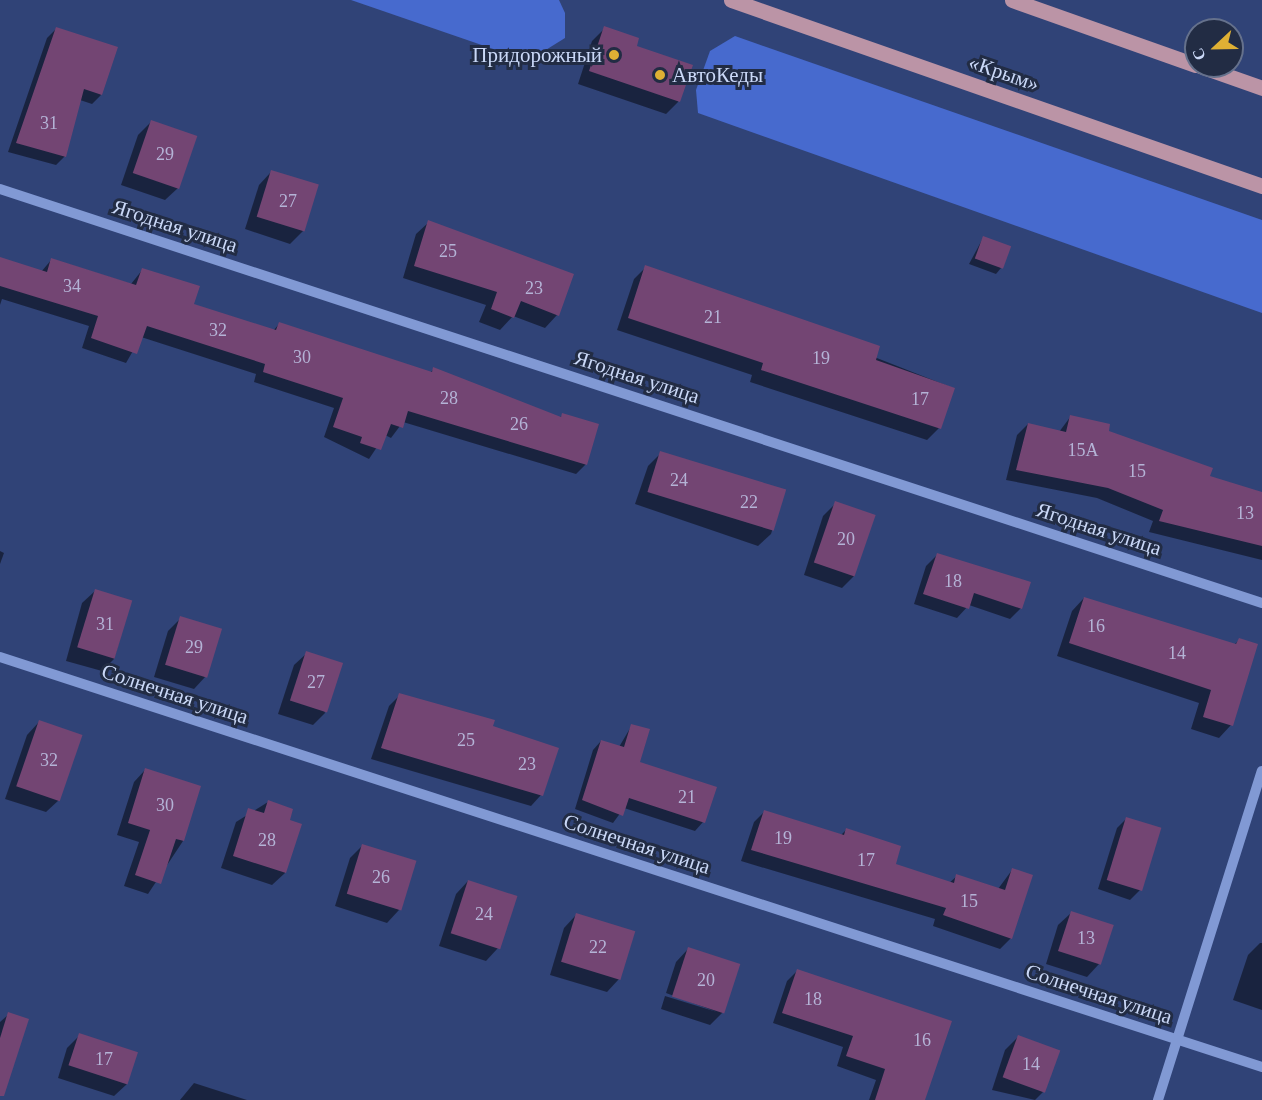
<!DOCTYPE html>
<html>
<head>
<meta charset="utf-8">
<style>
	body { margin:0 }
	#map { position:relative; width:1262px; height:1100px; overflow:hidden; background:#304377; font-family:"Times New Roman",serif }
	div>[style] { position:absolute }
	.forest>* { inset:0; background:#476ace }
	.shadow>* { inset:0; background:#0007 }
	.building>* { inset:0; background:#734573; transform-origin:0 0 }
	.minor>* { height:10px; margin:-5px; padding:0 5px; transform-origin:5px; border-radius:5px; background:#8199d4 }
	.major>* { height:15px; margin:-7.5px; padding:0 7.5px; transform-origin:7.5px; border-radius:7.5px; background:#bb94a6 }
	.dots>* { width:16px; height:16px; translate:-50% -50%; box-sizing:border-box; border:3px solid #222c44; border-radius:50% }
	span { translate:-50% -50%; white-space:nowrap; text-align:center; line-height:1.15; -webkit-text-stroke:6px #222c44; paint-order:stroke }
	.number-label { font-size:18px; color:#b4b3d6 }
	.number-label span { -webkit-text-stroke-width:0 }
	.poi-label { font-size:21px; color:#cad8f7 }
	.right { translate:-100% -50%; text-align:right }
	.left { translate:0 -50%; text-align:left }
	.street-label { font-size:21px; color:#cad8f7 }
	.north { position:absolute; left:1184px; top:18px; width:60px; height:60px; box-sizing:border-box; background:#222c44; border:2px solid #65718c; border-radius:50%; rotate:248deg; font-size:16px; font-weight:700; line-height:24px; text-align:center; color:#cad8f7 }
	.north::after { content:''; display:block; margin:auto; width:21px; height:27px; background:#dfb034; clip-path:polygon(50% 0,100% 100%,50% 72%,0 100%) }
</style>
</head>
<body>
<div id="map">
	<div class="forest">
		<i style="clip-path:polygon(351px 0,559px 0,565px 13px,565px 38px,528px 61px)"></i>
		<i style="clip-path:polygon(735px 36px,1262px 220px,1262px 313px,698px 113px,696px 90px,710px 51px)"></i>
	</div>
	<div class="shadow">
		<i style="clip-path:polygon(605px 28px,635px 47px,691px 66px,678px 102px,666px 114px,578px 84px,592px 41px)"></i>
		<i style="clip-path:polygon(56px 29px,101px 95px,92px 104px,80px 100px,65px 156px,56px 165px,8px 152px,47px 38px)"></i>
		<i style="clip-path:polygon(151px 122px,178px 188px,165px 200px,121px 185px,138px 135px)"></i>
		<i style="clip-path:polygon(271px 172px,303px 231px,290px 244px,245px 229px,259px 185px)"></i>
		<i style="clip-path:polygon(429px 222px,557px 315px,545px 328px,513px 316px,500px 330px,479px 322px,486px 305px,403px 278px,416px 234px)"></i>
		<i style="clip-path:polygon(983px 238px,1001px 268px,996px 274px,969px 264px)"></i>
		<i style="clip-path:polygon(0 259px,41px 272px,52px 259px,131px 284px,143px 269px,192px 304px,273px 331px,279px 324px,430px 373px,434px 369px,559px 418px,563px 415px,586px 464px,576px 474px,403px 422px,391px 438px,385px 435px,369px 459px,324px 437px,334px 408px,254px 382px,256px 374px,141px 337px,126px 363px,82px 348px,89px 326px,2px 299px,0 305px)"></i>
		<i style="clip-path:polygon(646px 267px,953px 388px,939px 428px,927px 440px,750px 382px,752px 375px,617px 330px,634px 279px)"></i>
		<i style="clip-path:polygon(1071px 416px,1209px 477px,1262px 493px,1262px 560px,1149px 532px,1153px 521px,1097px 498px,1006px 480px,1017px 435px,1028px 424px,1059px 432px)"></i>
		<i style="clip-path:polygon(661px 453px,784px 491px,771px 534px,758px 546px,635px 504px,648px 466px)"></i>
		<i style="clip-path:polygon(836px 503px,855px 575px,842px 588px,804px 575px,823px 516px)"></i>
		<i style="clip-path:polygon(0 551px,4px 553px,0 564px)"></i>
		<i style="clip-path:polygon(937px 555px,1021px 608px,1010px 619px,969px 605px,957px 618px,914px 604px,926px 566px)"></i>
		<i style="clip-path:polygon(95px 591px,131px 601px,114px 659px,102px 671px,66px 661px,82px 603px)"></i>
		<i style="clip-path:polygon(1084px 598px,1234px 645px,1239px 640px,1257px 645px,1231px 725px,1219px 738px,1191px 729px,1199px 703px,1057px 656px,1072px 611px)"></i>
		<i style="clip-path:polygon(181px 618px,206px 676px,194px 689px,154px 677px,168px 631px)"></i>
		<i style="clip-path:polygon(307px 653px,325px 713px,313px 725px,278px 714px,294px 665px)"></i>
		<i style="clip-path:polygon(400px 695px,491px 727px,541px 795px,531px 806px,371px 759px,389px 706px)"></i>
		<i style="clip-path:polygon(39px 722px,59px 800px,46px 812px,5px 799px,27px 735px)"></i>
		<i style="clip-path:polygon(632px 725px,638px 763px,703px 822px,695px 831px,624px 808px,613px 823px,575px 809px,593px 750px,601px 741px,619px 747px)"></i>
		<i style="clip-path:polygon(145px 770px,183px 841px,148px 894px,124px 886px,139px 842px,117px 835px,134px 782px)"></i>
		<i style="clip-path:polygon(268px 802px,288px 820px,285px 873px,272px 885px,221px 868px,236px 822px)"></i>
		<i style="clip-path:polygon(765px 811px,840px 836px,846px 830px,894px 865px,949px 883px,957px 876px,998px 889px,1012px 870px,1011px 938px,1000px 949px,933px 926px,935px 919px,741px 861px,754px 822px)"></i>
		<i style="clip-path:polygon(1127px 818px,1140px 890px,1130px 900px,1098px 889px,1117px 828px)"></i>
		<i style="clip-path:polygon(363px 845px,399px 910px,387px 923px,335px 906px,350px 858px)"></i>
		<i style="clip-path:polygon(468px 881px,498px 948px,486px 961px,439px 946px,456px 894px)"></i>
		<i style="clip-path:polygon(1071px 913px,1112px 926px,1099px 964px,1087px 977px,1046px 964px,1058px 925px)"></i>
		<i style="clip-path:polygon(576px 915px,633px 932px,619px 979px,607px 992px,550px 975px,564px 928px)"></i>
		<i style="clip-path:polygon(1260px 943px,1262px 943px,1262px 1010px,1233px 1000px,1248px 955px)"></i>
		<i style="clip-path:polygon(688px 949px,723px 1012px,710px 1025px,661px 1009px,665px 996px,717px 1012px,666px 993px,676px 962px)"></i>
		<i style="clip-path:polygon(797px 971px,924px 1100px,869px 1100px,876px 1080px,837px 1066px,843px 1047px,773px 1023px,787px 981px)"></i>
		<i style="clip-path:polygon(9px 1014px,0 1080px,0 1022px)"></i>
		<i style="clip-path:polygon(80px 1035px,127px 1084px,114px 1096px,58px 1078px,67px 1048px)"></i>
		<i style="clip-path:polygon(1018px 1037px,1044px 1091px,1035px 1100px,992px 1090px,1005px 1050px)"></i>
		<i style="clip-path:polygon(194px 1083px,247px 1100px,180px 1100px)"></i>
	</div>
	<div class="building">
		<i style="clip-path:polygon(604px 26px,639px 38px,637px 46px,693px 65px,680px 102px,589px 71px)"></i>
		<i style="clip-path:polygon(56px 27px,118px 47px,102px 95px,84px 89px,66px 157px,16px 143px)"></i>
		<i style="left:151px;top:120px;width:49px;height:56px;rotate:19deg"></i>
		<i style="left:271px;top:170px;width:50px;height:49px;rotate:17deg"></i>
		<i style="clip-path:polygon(428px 220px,574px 274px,559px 316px,521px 301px,514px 318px,491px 309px,497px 292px,414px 266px)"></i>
		<i style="left:983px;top:236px;width:30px;height:24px;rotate:20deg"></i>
		<i style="clip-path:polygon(0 257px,47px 272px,51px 258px,136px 285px,142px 268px,200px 286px,194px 304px,276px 330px,279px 322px,432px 372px,433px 367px,561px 417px,562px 413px,599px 424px,587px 465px,408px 411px,403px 428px,391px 424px,381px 450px,360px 443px,362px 437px,333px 427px,343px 398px,263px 372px,265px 364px,147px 326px,137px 354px,91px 338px,98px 316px,0 286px)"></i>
		<i style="clip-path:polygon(645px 265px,880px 346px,876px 360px,955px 388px,941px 429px,761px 370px,763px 363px,628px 318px)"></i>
		<i style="clip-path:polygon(1070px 415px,1110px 424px,1109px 431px,1213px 468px,1210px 476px,1262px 492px,1262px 546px,1159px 521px,1163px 510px,1108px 488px,1016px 470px,1028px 423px,1066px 432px)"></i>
		<i style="left:660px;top:451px;width:132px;height:43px;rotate:17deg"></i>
		<i style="left:835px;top:501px;width:43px;height:65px;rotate:19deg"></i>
		<i style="clip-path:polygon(937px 553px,1031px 582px,1022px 609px,974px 593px,969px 609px,923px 594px)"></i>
		<i style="left:95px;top:589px;width:39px;height:61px;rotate:17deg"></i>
		<i style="clip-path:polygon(1084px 597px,1236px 644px,1239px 638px,1258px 644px,1233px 726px,1203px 717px,1211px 690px,1069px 643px)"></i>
		<i style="left:180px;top:616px;width:44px;height:51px;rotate:17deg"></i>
		<i style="left:306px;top:651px;width:39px;height:52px;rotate:18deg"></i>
		<i style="clip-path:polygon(399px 693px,495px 720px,493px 726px,559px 748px,543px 796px,381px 748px)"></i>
		<i style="left:39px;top:720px;width:46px;height:70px;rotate:19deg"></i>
		<i style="clip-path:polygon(631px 724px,650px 729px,640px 762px,717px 787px,705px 823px,629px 798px,623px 816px,582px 800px,601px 740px,624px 747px)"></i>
		<i style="clip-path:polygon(145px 768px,201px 786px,184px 841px,176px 839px,161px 884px,135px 875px,150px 830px,128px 823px)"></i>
		<i style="clip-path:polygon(268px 800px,293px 809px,290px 820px,302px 824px,286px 873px,233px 856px,248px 808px,264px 813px)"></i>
		<i style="clip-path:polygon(764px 810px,844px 835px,846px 828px,901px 846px,896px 864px,954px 883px,956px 874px,1005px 890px,1012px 868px,1033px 875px,1012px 939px,943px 915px,946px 908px,751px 850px)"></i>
		<i style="left:1126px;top:817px;width:37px;height:66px;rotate:17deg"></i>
		<i style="left:362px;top:844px;width:57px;height:52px;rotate:17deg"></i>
		<i style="left:468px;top:880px;width:52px;height:56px;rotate:18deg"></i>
		<i style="left:1071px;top:911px;width:45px;height:42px;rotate:18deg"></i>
		<i style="left:576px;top:913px;width:62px;height:51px;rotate:17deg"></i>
		<i style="left:688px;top:947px;width:55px;height:52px;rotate:18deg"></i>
		<i style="clip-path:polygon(797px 969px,952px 1021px,925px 1100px,875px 1100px,885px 1069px,846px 1056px,853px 1036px,782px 1013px)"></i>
		<i style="clip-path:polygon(8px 1012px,29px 1019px,4px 1096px,0 1096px,0 1038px)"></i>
		<i style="left:79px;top:1033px;width:62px;height:34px;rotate:18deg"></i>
		<i style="left:1018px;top:1035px;width:45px;height:45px;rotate:20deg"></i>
	</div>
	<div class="minor">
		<i style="left:0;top:189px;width:1328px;rotate:18.16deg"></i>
		<i style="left:0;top:657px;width:1327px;rotate:18deg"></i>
		<i style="left:1158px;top:1100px;width:345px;rotate:-72.5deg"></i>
	</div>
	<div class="major">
		<i style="left:731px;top:0;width:563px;rotate:19.3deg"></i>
		<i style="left:1012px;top:0;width:195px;rotate:19.5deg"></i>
		<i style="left:1200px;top:66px;width:66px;rotate:19.5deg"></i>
	</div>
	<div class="dots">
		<i style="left:614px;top:55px;background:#dfb034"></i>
		<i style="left:660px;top:75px;background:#dfb034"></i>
	</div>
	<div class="number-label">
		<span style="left:49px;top:123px">31</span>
		<span style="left:165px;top:154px">29</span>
		<span style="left:288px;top:201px">27</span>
		<span style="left:448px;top:251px">25</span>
		<span style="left:72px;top:286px">34</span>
		<span style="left:534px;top:288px">23</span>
		<span style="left:713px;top:317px">21</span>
		<span style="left:218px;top:330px">32</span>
		<span style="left:302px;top:357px">30</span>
		<span style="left:821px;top:358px">19</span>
		<span style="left:449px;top:398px">28</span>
		<span style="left:920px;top:399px">17</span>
		<span style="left:519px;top:424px">26</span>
		<span style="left:1083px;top:450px">15А</span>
		<span style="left:1137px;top:471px">15</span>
		<span style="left:679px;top:480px">24</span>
		<span style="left:749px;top:502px">22</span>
		<span style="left:1245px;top:513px">13</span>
		<span style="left:846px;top:539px">20</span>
		<span style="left:953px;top:581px">18</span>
		<span style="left:105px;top:624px">31</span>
		<span style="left:1096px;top:626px">16</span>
		<span style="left:194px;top:647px">29</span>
		<span style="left:1177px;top:653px">14</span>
		<span style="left:316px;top:682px">27</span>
		<span style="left:466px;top:740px">25</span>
		<span style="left:49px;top:760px">32</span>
		<span style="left:527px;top:764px">23</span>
		<span style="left:687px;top:797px">21</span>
		<span style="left:165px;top:805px">30</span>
		<span style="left:783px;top:838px">19</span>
		<span style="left:267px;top:840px">28</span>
		<span style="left:866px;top:860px">17</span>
		<span style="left:381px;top:877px">26</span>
		<span style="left:969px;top:901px">15</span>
		<span style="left:484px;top:914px">24</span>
		<span style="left:1086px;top:938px">13</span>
		<span style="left:598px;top:947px">22</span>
		<span style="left:706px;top:980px">20</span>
		<span style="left:813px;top:999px">18</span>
		<span style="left:922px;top:1040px">16</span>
		<span style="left:104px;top:1059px">17</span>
		<span style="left:1031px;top:1064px">14</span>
	</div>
	<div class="poi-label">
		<span class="right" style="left:602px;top:55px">Придорожный</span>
		<span class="left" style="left:672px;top:75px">АвтоКеды</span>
	</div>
	<div class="street-label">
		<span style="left:1004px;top:73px;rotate:19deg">«Крым»</span>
		<span style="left:175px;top:226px;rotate:18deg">Ягодная улица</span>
		<span style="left:637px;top:377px;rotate:18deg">Ягодная улица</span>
		<span style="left:1099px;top:529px;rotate:18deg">Ягодная улица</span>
		<span style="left:175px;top:694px;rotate:18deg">Солнечная улица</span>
		<span style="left:637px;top:844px;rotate:18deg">Солнечная улица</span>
		<span style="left:1099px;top:994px;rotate:18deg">Солнечная улица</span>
	</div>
	<div class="north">С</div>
</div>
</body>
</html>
